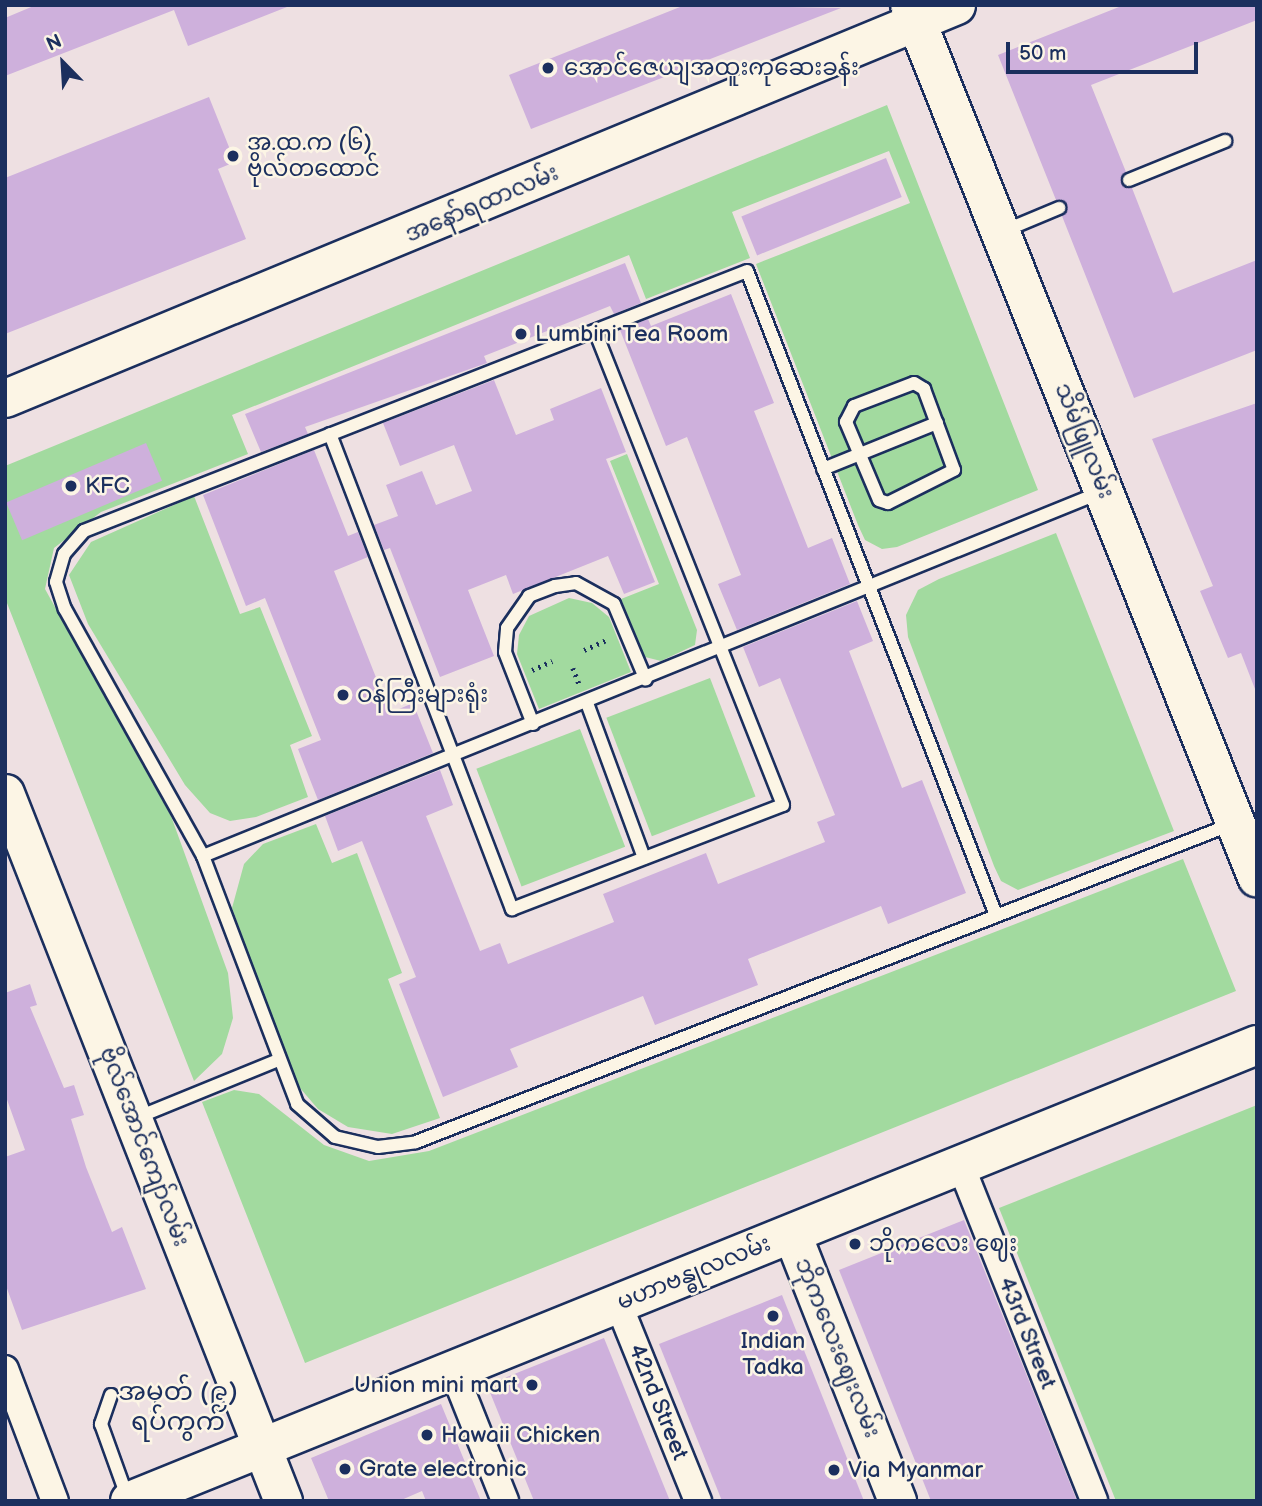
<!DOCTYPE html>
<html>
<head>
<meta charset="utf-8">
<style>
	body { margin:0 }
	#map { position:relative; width:1262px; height:1506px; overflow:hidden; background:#eee0e2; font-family:"Balsamiq Sans","Noto Sans Myanmar",sans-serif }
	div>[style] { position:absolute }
	.green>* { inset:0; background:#a2da9f; transform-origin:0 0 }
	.building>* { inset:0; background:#ceb0dc; transform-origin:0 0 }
	.path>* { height:4.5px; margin-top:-2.25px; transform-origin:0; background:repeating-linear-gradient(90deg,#1b2f5e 0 2px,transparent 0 7px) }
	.roads { filter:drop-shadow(2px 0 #1b2f5e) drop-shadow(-2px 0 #1b2f5e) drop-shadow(0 2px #1b2f5e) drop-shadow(0 -2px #1b2f5e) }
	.lane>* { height:12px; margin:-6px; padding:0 6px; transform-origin:6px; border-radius:6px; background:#fcf5e5 }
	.street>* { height:26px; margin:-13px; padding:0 13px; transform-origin:13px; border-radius:13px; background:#fcf5e5 }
	.secondary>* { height:37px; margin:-18.5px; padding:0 18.5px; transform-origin:18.5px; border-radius:18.5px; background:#fcf5e5 }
	.primary>* { height:38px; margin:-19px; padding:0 19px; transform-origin:19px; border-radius:19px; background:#fcf5e5 }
	.dots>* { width:19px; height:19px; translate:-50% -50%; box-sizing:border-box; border:4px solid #fcf5e5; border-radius:50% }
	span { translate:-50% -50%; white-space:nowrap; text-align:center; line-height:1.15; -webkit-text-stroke:5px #fcf5e5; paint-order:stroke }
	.poi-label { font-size:23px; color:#1b2f5e }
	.left { translate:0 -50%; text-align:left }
	.right { translate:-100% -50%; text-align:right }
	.street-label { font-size:23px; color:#1b2f5e }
	.quarter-label { font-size:26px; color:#1b2f5e }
	.frame { position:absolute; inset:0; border:7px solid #1b2f5e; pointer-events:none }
	.north { position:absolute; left:28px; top:28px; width:70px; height:70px; -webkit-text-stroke:5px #fcf5e5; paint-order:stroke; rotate:336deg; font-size:19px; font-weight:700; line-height:28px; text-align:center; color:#1b2f5e }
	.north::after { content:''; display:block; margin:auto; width:24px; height:32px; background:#1b2f5e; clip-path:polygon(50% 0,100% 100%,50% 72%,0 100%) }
	.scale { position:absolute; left:1006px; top:42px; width:192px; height:32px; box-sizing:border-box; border:4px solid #1b2f5e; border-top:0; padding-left:9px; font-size:21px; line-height:24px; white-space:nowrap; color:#1b2f5e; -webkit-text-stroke:5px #fcf5e5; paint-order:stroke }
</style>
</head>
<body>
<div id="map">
	<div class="green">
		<i style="clip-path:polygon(887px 105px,1038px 490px,897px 547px,882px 549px,865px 540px,858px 525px,756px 264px,910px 203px,889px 151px,732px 212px,750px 258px,646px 299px,629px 255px,232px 415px,248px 454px,101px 512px,54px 548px,45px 589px,171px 816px,228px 973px,233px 1018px,222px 1054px,194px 1081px,5px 598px,5px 466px)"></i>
		<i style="clip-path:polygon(627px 454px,697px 630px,695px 645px,661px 661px,645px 657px,621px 599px,659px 584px,610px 461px)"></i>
		<i style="clip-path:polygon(194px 496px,240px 614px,260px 607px,312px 736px,290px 745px,308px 797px,256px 817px,230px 821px,210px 813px,185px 785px,88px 624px,69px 575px,91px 542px)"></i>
		<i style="clip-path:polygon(1056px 533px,1174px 831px,1018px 890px,1001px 881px,994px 866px,908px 637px,906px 615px,918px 590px,939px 579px)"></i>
		<i style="clip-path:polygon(569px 598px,592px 603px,609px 617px,631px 672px,539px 709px,517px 654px,519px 635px,529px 616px)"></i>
		<i style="left:710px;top:678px;width:127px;height:111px;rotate:69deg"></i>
		<i style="left:580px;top:729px;width:126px;height:111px;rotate:69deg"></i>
		<i style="clip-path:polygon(316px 824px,332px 863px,357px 853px,402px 973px,388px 979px,440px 1118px,392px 1134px,348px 1127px,318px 1109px,294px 1081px,232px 908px,244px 864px,263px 844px)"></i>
		<i style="clip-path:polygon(1183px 859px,1236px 991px,305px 1363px,202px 1102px,234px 1090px,259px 1094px,324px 1145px,369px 1161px,429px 1151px)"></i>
		<i style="clip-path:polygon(1257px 1105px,1257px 1501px,1116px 1501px,999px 1208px)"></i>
	</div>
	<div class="building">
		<i style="clip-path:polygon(36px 5px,287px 5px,287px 7px,188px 46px,174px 10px,5px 76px,5px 18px)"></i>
		<i style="clip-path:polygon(685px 5px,841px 8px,531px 129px,509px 75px)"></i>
		<i style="clip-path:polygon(1124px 5px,1257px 5px,1257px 20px,1091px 85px,1126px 172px,1121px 183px,1132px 188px,1173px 293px,1257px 260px,1257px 350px,1134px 398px,1062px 216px,1067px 205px,1056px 200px,998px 55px)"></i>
		<i style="clip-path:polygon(209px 97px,235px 162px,218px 169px,246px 239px,5px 334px,5px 178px)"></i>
		<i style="left:886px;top:158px;width:42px;height:156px;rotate:68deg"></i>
		<i style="clip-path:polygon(625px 263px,641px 303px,614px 314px,610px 306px,484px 356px,487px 363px,305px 427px,308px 434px,261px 452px,245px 414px)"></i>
		<i style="clip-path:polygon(731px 294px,774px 403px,754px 411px,808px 548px,832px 538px,850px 584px,737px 630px,718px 584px,741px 575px,687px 437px,666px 446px,620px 330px,648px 319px,651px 326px)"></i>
		<i style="clip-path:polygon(494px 380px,516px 435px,554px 420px,550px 409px,601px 388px,626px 452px,606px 459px,655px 582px,624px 594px,608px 556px,513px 594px,506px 575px,468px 590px,494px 656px,440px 677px,390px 548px,384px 550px,374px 525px,398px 516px,386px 485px,422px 471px,436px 505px,472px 491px,454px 445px,400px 466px,383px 423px)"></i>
		<i style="clip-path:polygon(1257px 403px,1257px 689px,1255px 689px,1241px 653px,1228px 658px,1200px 591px,1213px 586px,1152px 439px)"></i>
		<i style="left:146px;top:443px;width:41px;height:152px;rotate:67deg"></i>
		<i style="clip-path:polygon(314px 450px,348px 536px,358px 532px,368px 557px,334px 571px,390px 713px,413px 703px,433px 753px,318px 800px,298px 749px,321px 740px,265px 598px,246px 606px,203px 495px)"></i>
		<i style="clip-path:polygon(857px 601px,873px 641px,849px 651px,902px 788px,922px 780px,966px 893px,888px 924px,881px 906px,748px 959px,758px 985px,655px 1025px,643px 996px,510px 1049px,518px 1067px,443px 1097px,399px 984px,416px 977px,362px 841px,338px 851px,325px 816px,440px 770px,453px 805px,426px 816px,480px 951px,500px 943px,508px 964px,614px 922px,603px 894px,706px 853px,718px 884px,825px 842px,817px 822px,835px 815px,780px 678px,759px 687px,743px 647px)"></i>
		<i style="clip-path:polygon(30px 984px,37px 1005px,30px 1007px,64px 1088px,74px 1085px,84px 1115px,71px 1119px,86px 1167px,112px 1232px,122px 1227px,146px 1289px,22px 1330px,5px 1283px,5px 1157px,25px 1150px,5px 1094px,5px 993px)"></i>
		<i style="clip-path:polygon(964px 1220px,1025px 1371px,1077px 1501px,931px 1501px,839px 1270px)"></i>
		<i style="clip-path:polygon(782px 1295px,825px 1403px,864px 1501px,722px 1501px,659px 1344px)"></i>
		<i style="clip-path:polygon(604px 1338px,670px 1501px,534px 1501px,487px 1385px)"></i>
		<i style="clip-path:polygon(441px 1404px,481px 1501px,426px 1501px,422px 1491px,399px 1501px,329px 1501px,311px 1458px)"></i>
	</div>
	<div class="path">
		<i style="left:584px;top:650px;width:27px;rotate:-24deg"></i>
		<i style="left:573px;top:668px;width:17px;rotate:69deg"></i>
		<i style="left:532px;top:670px;width:22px;rotate:-24deg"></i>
	</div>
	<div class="roads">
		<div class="lane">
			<i style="left:1129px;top:180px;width:104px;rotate:-22.1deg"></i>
			<i style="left:1004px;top:231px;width:60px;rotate:-22.7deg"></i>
			<i style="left:914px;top:383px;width:12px;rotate:31deg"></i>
			<i style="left:924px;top:389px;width:86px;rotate:69.7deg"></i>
			<i style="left:954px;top:470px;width:74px;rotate:153.4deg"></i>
			<i style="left:888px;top:503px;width:9px;rotate:-162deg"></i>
			<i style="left:879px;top:500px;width:85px;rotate:-112.9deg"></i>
			<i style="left:846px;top:422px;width:18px;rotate:-63deg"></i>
			<i style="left:854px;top:406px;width:64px;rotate:-21deg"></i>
			<i style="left:330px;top:434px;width:509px;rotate:69.04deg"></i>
			<i style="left:512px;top:909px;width:290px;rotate:-21deg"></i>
			<i style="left:783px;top:805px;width:510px;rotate:-111.63deg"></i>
			<i style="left:823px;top:469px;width:123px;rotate:-22deg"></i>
			<i style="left:587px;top:703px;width:165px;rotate:69.8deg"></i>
			<i style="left:533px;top:724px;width:77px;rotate:-111.3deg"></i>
			<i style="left:505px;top:652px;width:24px;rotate:-85deg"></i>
			<i style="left:507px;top:628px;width:39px;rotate:-55deg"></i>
			<i style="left:529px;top:596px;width:28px;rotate:-21deg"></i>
			<i style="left:555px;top:586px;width:21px;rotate:-8deg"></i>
			<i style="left:576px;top:583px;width:43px;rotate:28.9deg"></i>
			<i style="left:614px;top:604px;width:82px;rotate:67.2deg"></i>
			<i style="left:203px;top:856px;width:969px;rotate:-22.06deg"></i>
			<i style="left:996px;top:915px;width:690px;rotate:-111.14deg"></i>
			<i style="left:747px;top:271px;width:712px;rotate:158.59deg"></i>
			<i style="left:84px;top:531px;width:30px;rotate:131deg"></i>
			<i style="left:64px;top:554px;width:29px;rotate:106deg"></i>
			<i style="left:56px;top:582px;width:28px;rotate:72deg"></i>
			<i style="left:65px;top:609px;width:283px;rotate:60.8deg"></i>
			<i style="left:203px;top:856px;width:265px;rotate:69.2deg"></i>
			<i style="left:297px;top:1104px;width:50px;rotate:41deg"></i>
			<i style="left:335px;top:1137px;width:44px;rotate:13.1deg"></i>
			<i style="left:378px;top:1147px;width:38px;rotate:-7deg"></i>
			<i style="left:416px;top:1142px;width:876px;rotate:-21.29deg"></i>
			<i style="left:136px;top:1118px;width:153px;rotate:-22.2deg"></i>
			<i style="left:111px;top:1395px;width:31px;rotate:109deg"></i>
			<i style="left:101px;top:1424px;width:80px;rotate:70.2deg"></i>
		</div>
		<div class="street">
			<i style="left:961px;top:1166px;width:360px;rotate:68.3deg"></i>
			<i style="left:618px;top:1303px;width:214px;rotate:68deg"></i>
			<i style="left:5px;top:1369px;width:141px;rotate:69.3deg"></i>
			<i style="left:453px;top:1370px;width:141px;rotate:68.3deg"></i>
		</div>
		<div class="secondary">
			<i style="left:5px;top:398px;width:1029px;rotate:-22.45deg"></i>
			<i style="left:5px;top:793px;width:761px;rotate:68.56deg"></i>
			<i style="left:792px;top:1234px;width:287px;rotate:68.5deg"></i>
		</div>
		<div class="primary">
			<i style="left:910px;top:5px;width:939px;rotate:68.3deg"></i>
			<i style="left:130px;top:1501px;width:1216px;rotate:-22.03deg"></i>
		</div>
	</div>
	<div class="dots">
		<i style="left:548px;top:68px;background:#1b2f5e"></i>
		<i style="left:233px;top:156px;background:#1b2f5e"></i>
		<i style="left:521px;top:334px;background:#1b2f5e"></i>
		<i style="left:71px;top:486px;background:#1b2f5e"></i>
		<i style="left:343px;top:695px;background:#1b2f5e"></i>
		<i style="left:855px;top:1244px;background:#1b2f5e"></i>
		<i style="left:773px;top:1316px;background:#1b2f5e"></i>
		<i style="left:532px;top:1385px;background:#1b2f5e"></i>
		<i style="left:427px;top:1435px;background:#1b2f5e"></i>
		<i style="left:345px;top:1469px;background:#1b2f5e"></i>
		<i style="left:834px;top:1470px;background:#1b2f5e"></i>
	</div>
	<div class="poi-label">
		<span class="left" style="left:564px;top:68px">အောင်ဇေယျအထူးကုဆေးခန်း</span>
		<span class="left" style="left:247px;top:156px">အ.ထ.က (၆)<br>ဗိုလ်တထောင်</span>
		<span class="left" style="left:535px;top:334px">Lumbini Tea Room</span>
		<span class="left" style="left:85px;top:486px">KFC</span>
		<span class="left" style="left:357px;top:695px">ဝန်ကြီးများရုံး</span>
		<span class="left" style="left:869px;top:1244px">ဘိုကလေး ဈေး</span>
		<span style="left:773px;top:1354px">Indian<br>Tadka</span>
		<span class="right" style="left:518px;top:1385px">Union mini mart</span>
		<span class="left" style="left:441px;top:1435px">Hawaii Chicken</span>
		<span class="left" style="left:359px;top:1469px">Grate electronic</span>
		<span class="left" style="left:848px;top:1470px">Via Myanmar</span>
	</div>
	<div class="street-label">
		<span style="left:482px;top:204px;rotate:-23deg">အနော်ရထာလမ်း</span>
		<span style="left:1084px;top:441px;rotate:68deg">သိမ်ဖြူလမ်း</span>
		<span style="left:144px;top:1147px;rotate:69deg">ဗိုလ်အောင်ကျော်လမ်း</span>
		<span style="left:694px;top:1273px;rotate:-22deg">မဟာဗန္ဓုလလမ်း</span>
		<span style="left:1027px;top:1333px;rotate:68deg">43rd Street</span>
		<span style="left:837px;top:1348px;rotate:68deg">ဘိုကလေးဈေးလမ်း</span>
		<span style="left:658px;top:1402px;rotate:68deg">42nd Street</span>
	</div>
	<div class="quarter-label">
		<span style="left:178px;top:1408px">အမှတ် (၉)<br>ရပ်ကွက်</span>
	</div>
	<div class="frame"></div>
	<div class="north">N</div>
	<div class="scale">50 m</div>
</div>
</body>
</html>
